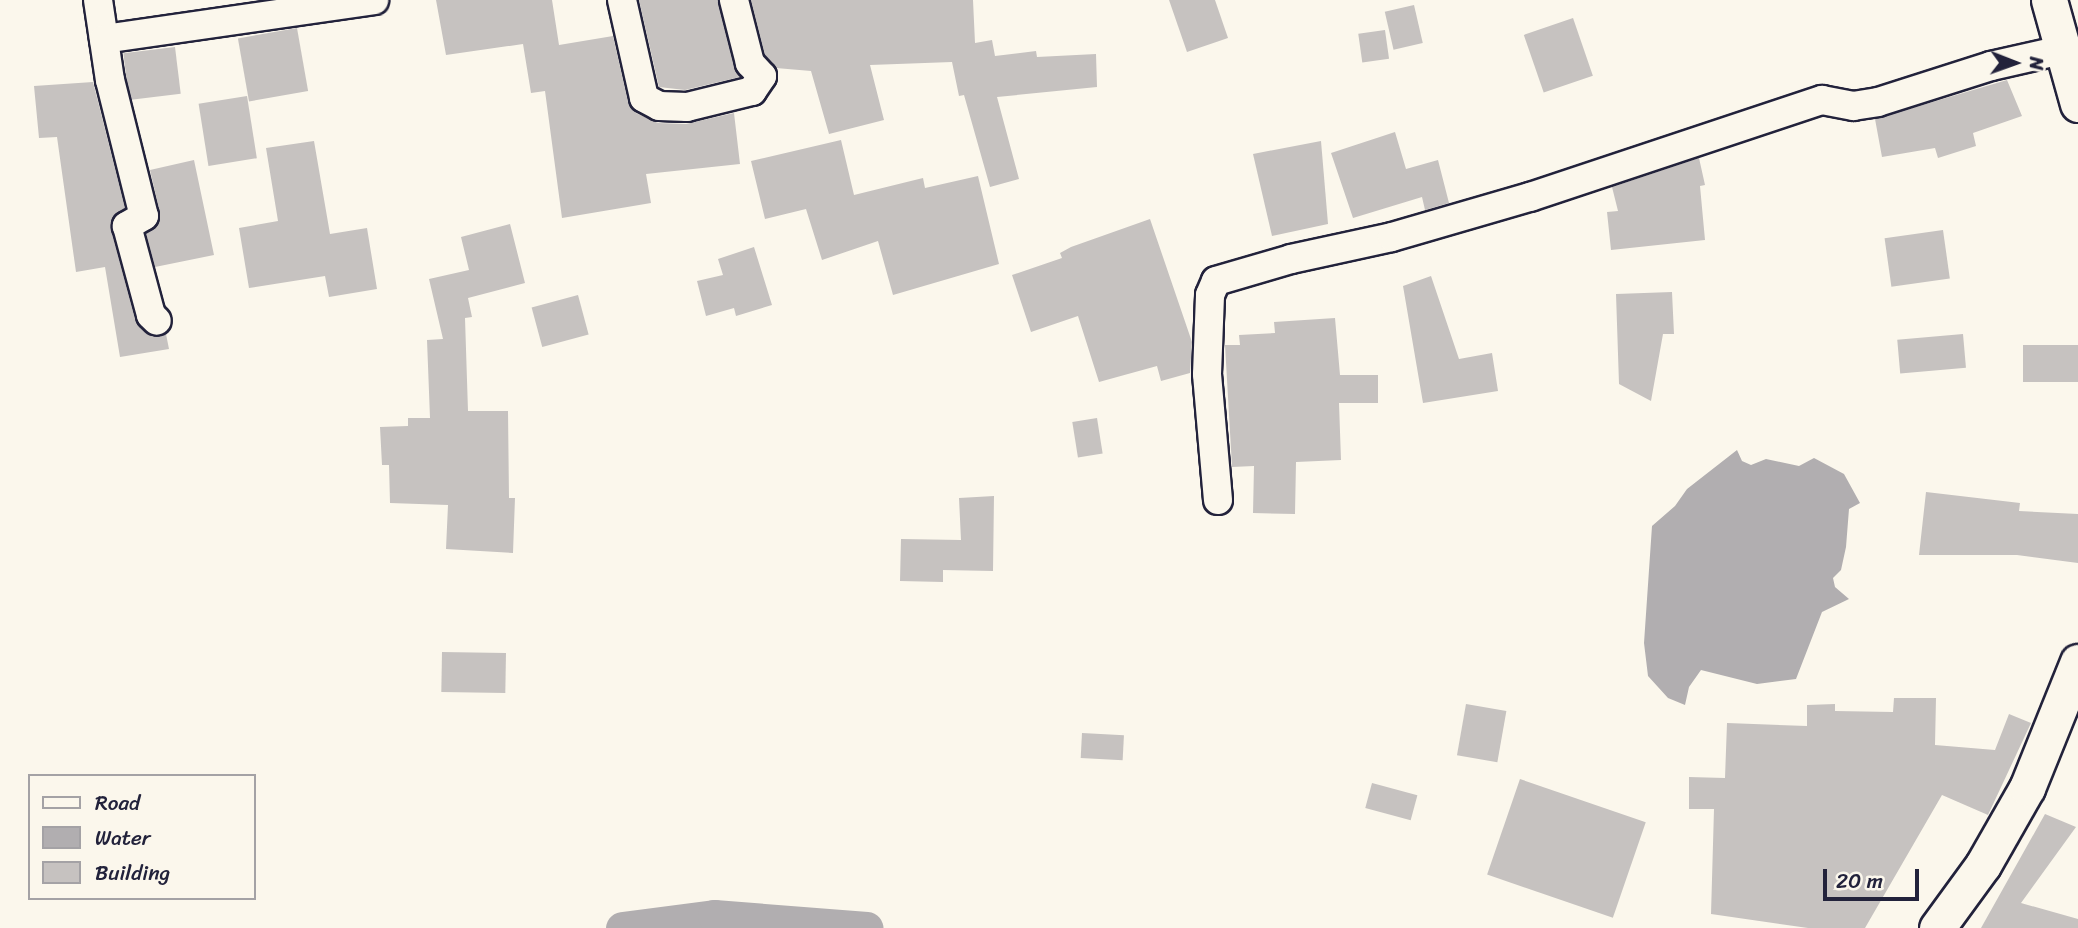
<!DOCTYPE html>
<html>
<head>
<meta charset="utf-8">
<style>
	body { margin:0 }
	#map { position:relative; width:2078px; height:928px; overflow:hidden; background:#fbf7ec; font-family:Sriracha,sans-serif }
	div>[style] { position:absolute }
	.water>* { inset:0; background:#b1aeb0 }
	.canal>* { height:33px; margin:-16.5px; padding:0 16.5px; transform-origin:16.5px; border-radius:16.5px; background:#b1aeb0 }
	.building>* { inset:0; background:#c6c2c0; transform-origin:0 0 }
	.roads { filter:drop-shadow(2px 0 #22223b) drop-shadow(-2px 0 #22223b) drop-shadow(0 2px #22223b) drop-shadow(0 -2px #22223b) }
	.minor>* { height:28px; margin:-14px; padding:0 14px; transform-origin:14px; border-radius:14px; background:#fbf7ec }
	.tertiary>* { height:35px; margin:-17.5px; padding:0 17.5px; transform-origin:17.5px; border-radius:17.5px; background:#fbf7ec }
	span { translate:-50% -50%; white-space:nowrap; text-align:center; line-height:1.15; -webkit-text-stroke:6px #fbf7ec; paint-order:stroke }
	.legend { position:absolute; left:28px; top:774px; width:228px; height:126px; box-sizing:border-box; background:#fbf7ec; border:2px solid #a4a2a5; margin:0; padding:9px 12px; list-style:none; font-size:21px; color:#22223b }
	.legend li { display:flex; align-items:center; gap:14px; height:35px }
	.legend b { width:35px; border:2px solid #a4a2a5 }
	.north { position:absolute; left:1980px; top:28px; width:70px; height:70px; -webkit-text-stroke:5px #fbf7ec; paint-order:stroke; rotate:91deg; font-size:19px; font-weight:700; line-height:28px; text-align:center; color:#22223b }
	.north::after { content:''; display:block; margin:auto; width:24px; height:32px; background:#22223b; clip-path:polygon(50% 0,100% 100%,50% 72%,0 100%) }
	.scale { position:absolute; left:1823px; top:869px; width:96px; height:32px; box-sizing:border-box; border:4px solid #22223b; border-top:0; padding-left:9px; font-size:21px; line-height:24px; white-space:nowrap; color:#22223b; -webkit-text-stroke:5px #fbf7ec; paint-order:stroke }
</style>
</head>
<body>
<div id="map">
	<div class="water">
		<i style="clip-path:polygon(1737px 450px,1742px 461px,1751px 465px,1766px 459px,1799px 466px,1814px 458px,1844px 474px,1860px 503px,1849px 509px,1846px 547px,1841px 570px,1833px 578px,1835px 587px,1849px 599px,1822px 612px,1796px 679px,1757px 684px,1701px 670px,1689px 687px,1685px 705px,1668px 698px,1648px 676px,1644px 643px,1652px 526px,1675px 506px,1687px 489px)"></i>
	</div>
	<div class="canal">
		<i style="left:622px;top:928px;width:93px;rotate:-7.4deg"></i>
		<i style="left:714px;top:916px;width:153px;rotate:4.5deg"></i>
	</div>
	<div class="building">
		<i style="clip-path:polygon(436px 0,552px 0,559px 45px,613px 36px,628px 102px,636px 113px,658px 123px,686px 124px,734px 113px,740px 164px,646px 174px,651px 203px,562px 218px,545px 91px,531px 93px,523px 44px,446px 55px)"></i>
		<i style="clip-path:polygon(639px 0,718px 0,740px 77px,685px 90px,659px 87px)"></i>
		<i style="clip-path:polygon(751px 0,973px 0,975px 43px,992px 40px,995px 56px,1036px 51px,1037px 57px,1096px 54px,1097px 87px,997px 97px,1019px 179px,990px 187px,964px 95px,959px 96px,952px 62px,870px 65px,884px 120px,829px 134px,811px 71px,776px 68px,765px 55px)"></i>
		<i style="clip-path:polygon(1169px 0,1215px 0,1228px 38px,1187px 52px)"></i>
		<i style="left:1414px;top:5px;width:39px;height:30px;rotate:77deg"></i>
		<i style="left:1573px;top:18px;width:61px;height:52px;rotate:71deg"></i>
		<i style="left:297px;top:28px;width:64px;height:60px;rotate:80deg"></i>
		<i style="left:1385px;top:30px;width:29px;height:27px;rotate:82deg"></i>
		<i style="left:175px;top:47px;width:47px;height:52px;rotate:83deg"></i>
		<i style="clip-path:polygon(2007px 80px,2022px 116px,1973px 133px,1976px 146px,1938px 158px,1935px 148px,1882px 157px,1875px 119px)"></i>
		<i style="clip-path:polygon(93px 82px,125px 208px,112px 219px,111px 229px,135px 319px,152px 337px,166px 334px,169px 349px,120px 357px,105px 267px,76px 272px,57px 137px,39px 138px,34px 86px)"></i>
		<i style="left:247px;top:96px;width:63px;height:49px;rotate:81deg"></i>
		<i style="clip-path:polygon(1395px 132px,1406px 169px,1438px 160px,1449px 203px,1425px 210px,1422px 197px,1353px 218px,1331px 153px)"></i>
		<i style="clip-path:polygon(841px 140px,854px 195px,923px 178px,925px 188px,978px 176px,999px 264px,893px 295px,878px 241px,822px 260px,806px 209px,765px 219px,751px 161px)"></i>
		<i style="clip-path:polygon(314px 141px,330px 234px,367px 228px,377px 289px,329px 297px,325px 276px,249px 288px,239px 228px,278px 221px,266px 148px)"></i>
		<i style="clip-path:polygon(1321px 141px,1328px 224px,1272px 236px,1253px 154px)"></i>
		<i style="clip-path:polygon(1699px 158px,1705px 185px,1700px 186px,1705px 240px,1611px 250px,1607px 212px,1618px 211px,1612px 187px)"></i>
		<i style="clip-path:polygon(194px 160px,214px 255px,155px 267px,146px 234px,159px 223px,160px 213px,150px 170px)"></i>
		<i style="clip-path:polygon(1150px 219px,1192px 342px,1190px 373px,1161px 381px,1157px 366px,1099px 382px,1078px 316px,1031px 332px,1012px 275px,1062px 258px,1060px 253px,1071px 247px)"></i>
		<i style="clip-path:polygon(510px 224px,525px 283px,468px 298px,472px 317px,465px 318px,468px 411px,508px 411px,509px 498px,515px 498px,513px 553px,446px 549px,448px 505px,390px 503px,389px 465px,382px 465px,380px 427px,408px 426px,408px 418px,430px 418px,427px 340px,443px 339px,429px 279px,469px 270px,461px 237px)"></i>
		<i style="left:1943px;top:230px;width:49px;height:59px;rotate:82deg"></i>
		<i style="clip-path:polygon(754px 247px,772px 305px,736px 316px,734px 308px,706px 316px,697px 281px,723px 275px,718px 259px)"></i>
		<i style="clip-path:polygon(1431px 276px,1459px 359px,1492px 353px,1498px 391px,1423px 403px,1403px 286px)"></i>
		<i style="clip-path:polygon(1672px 292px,1674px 334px,1663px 334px,1651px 401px,1619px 384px,1616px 294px)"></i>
		<i style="left:578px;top:295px;width:41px;height:48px;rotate:75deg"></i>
		<i style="clip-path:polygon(1335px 318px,1340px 375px,1378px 375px,1378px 403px,1339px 403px,1341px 460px,1296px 462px,1295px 514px,1253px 513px,1254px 466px,1232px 467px,1225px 345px,1240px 345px,1239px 335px,1275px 333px,1274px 322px)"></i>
		<i style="left:1963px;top:334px;width:34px;height:66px;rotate:85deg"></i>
		<i style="left:2078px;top:345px;width:37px;height:55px;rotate:90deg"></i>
		<i style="left:1097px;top:418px;width:36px;height:25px;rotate:81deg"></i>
		<i style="clip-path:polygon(1926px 492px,2020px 503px,2019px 511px,2078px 514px,2078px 563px,2017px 555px,1919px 555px)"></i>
		<i style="clip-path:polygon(994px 496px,993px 571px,943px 570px,943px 582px,900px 581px,901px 539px,961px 540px,959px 498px)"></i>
		<i style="left:442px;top:652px;width:64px;height:40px;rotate:1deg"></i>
		<i style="clip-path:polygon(1894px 698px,1936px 698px,1935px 745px,1995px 750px,2009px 714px,2031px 723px,1988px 815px,1942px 795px,1865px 928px,1808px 928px,1711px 914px,1714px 809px,1689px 809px,1689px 777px,1725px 778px,1727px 723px,1807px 726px,1807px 705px,1835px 704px,1835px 711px,1893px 712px)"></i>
		<i style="left:1466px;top:704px;width:41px;height:52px;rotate:10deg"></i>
		<i style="left:1082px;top:733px;width:42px;height:25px;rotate:3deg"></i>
		<i style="left:1520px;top:779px;width:133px;height:101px;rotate:19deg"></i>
		<i style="left:1372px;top:783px;width:47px;height:26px;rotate:15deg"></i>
		<i style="clip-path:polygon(2045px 814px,2076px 827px,2021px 903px,2078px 919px,2078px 928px,1981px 928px)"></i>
	</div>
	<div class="roads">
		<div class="minor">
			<i style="left:98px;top:0;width:81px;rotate:81.5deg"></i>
			<i style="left:110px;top:80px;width:140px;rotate:76deg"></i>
			<i style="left:144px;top:216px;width:20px;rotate:150deg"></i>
			<i style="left:127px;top:226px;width:92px;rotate:74.9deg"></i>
			<i style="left:151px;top:315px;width:8px;rotate:45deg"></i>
			<i style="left:622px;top:0;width:100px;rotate:77.3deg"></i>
			<i style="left:644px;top:98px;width:17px;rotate:28deg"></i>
			<i style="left:659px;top:106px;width:28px;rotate:2deg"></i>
			<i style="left:687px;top:107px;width:67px;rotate:-13.8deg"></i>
			<i style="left:752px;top:91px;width:18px;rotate:-56deg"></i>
			<i style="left:762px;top:76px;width:18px;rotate:-133deg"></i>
			<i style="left:750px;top:63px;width:65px;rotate:-104.3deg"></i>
			<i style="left:104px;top:39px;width:273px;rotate:-8.2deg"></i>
			<i style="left:1218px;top:500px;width:126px;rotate:-95deg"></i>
			<i style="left:1207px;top:374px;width:79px;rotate:-87.8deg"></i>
			<i style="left:1210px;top:295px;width:15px;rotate:-67deg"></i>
			<i style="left:1216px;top:281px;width:78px;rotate:-16.3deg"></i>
			<i style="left:1291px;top:259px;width:103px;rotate:-12.3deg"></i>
			<i style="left:1392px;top:237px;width:144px;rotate:-16.2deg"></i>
			<i style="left:1530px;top:197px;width:308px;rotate:-18.4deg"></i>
			<i style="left:1822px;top:100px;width:32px;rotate:11deg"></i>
			<i style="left:1853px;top:106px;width:25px;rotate:-9deg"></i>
			<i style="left:1878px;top:102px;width:119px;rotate:-17.7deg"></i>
			<i style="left:1991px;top:66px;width:73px;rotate:-12.7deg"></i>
		</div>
		<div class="tertiary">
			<i style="left:2049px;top:0;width:108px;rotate:74.4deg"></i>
			<i style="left:1937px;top:928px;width:78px;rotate:-53.9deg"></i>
			<i style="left:1983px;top:865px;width:89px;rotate:-60.3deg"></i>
			<i style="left:2027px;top:788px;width:136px;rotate:-68deg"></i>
		</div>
	</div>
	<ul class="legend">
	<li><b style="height:9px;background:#fbf7ec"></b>Road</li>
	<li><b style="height:19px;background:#b1aeb0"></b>Water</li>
	<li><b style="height:19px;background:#c6c2c0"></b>Building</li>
	</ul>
	<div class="north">N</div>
	<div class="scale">20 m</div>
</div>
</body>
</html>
